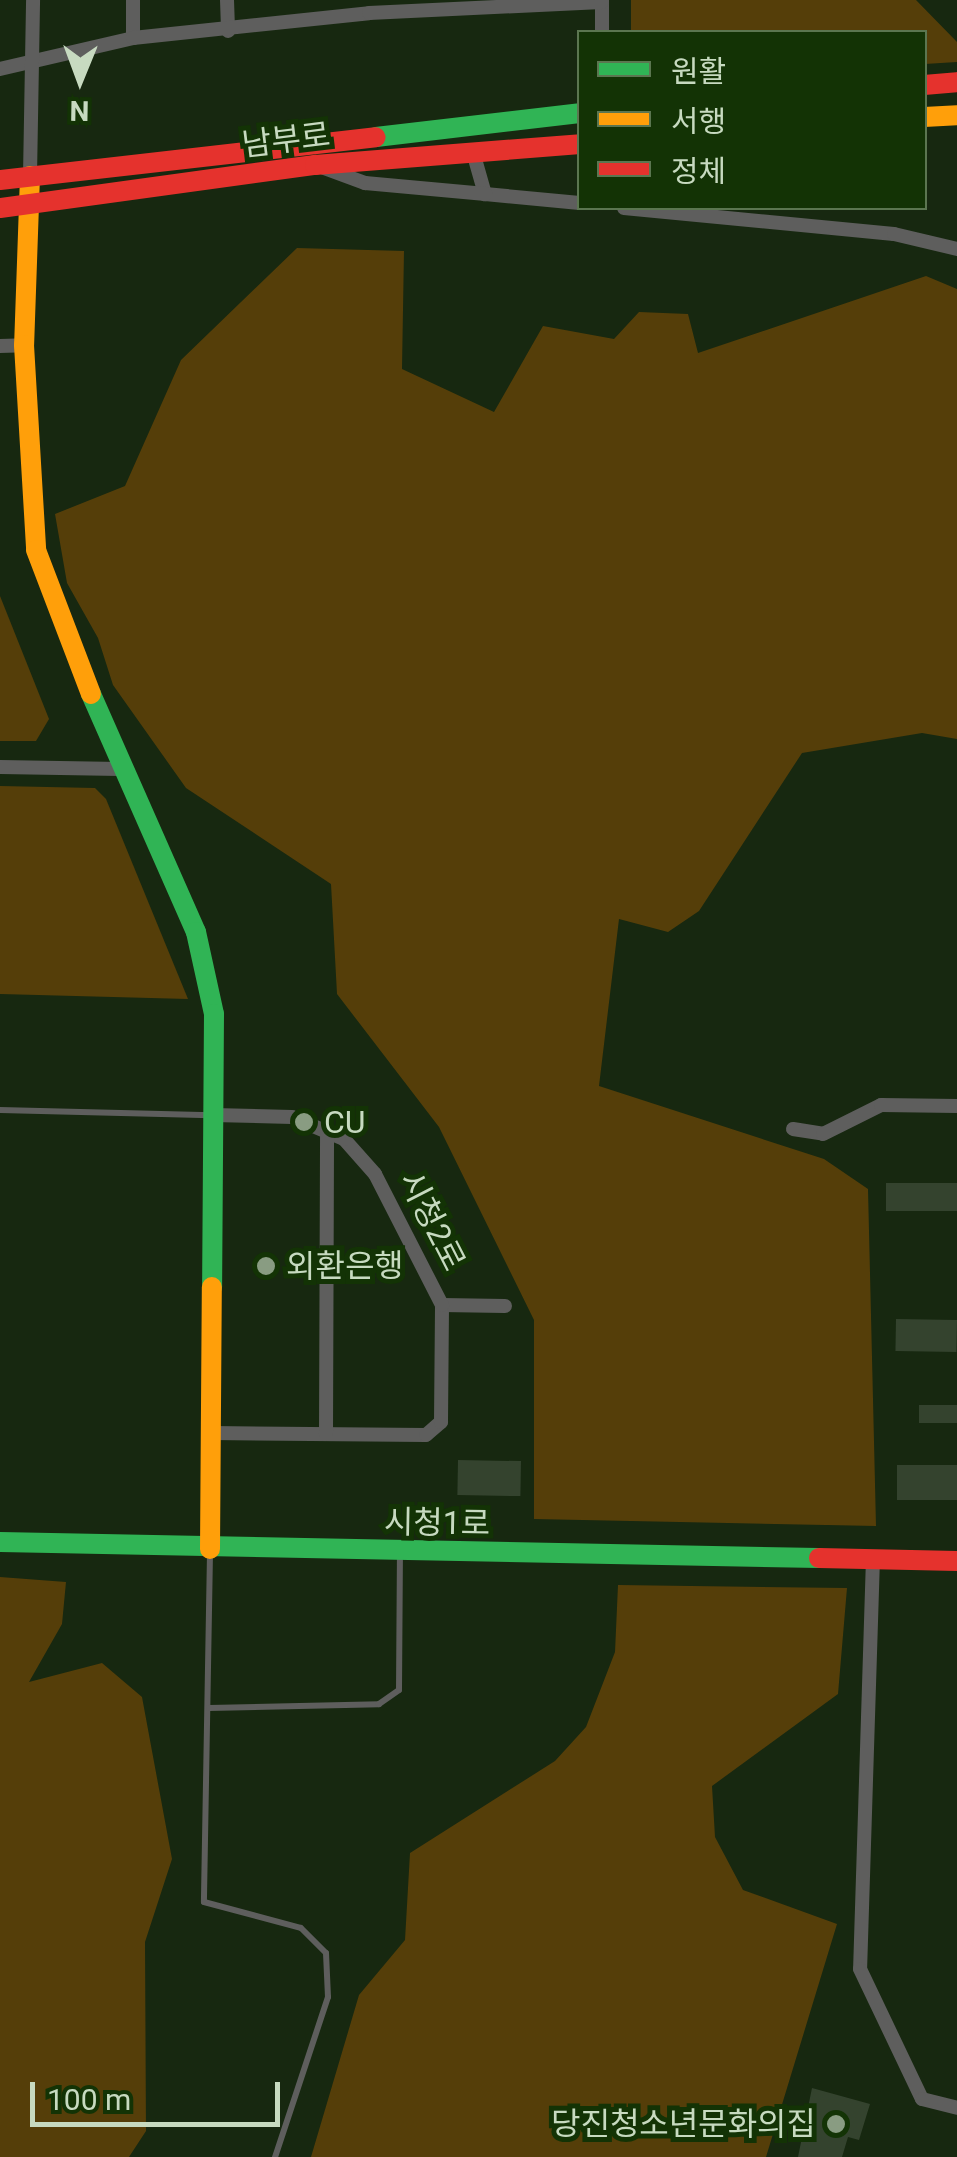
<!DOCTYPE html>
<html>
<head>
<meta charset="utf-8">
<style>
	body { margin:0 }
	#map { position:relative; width:957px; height:2157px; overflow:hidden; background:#172810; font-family:Roboto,"Noto Sans KR",sans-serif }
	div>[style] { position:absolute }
	.green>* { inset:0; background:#553e09 }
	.building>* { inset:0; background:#34432e; transform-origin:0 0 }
	.lane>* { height:6px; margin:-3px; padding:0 3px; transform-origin:3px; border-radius:3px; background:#5e5e5d }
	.street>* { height:14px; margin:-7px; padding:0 7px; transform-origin:7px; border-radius:7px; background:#5e5e5d }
	.fast>* { height:20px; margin:-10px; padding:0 10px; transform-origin:10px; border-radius:10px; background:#30b455 }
	.slow>* { height:20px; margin:-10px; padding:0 10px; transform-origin:10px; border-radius:10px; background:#ff9f0a }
	.jam>* { height:20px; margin:-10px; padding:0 10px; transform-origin:10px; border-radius:10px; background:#e5322d }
	.dots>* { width:28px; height:28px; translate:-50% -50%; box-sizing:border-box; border:5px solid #133305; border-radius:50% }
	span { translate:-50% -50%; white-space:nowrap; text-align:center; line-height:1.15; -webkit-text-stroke:10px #133305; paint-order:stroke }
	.street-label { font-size:32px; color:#c7dac0 }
	.poi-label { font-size:32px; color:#c7dac0 }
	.left { translate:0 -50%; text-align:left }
	.right { translate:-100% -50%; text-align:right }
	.legend { position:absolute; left:577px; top:30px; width:350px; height:180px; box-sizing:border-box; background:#133305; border:2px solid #5b7650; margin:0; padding:12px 18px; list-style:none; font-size:30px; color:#c7dac0 }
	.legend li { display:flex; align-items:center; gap:20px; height:50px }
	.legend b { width:50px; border:2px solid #5b7650 }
	.north { position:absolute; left:30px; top:30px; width:100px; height:100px; -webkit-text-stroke:8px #133305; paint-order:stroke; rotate:181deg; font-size:28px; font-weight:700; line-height:40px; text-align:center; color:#c7dac0 }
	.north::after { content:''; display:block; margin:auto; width:35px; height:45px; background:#c7dac0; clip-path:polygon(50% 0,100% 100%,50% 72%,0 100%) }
	.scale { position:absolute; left:30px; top:2082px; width:250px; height:45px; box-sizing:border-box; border:5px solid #c7dac0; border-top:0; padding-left:12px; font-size:30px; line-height:35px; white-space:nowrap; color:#c7dac0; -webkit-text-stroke:8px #133305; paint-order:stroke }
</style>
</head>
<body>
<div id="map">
	<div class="green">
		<i style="clip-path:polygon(631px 0,916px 0,957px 42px,957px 62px,925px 64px,924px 32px,631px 32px)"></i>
		<i style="clip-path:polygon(297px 248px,404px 251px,402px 369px,494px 412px,543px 326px,614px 339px,639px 312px,688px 314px,698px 353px,926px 276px,957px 289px,957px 739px,922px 733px,802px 753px,699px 911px,668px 932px,619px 919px,599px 1086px,824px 1159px,868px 1189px,876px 1526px,534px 1519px,534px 1320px,439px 1127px,337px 994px,331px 884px,186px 788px,113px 685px,98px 638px,67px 583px,55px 514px,125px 486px,181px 360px)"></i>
		<i style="clip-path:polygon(0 596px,49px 719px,36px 741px,0 741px)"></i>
		<i style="clip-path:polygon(0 786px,95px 788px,106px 799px,188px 999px,0 994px)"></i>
		<i style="clip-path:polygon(0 1577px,66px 1582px,62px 1624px,29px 1682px,102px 1663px,142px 1697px,172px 1859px,145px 1942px,146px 2131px,129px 2157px,0 2157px)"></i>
		<i style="clip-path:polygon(618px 1585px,847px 1588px,838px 1694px,712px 1786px,715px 1837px,743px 1890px,837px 1924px,766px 2157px,311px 2157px,359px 1995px,405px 1940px,410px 1853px,555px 1761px,586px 1727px,615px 1652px)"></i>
	</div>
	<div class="building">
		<i style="left:886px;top:1183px;width:71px;height:28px"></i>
		<i style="left:896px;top:1319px;width:61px;height:32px;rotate:1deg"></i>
		<i style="left:919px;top:1405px;width:38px;height:18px"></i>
		<i style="left:458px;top:1460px;width:63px;height:35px;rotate:1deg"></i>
		<i style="left:897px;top:1465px;width:60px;height:35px"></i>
		<i style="clip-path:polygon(812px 2088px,870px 2104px,859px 2140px,848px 2137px,842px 2157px,798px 2157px)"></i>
	</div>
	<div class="lane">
		<i style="left:0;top:1110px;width:212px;rotate:1.4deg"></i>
		<i style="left:210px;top:1553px;width:349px;rotate:91deg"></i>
		<i style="left:204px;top:1902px;width:100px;rotate:15deg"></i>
		<i style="left:301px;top:1928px;width:35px;rotate:45deg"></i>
		<i style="left:326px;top:1953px;width:44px;rotate:87.4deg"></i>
		<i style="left:328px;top:1997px;width:169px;rotate:108.3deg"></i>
		<i style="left:209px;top:1708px;width:170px;rotate:-1.3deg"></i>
		<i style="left:379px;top:1704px;width:24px;rotate:-35deg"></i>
		<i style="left:399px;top:1690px;width:137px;rotate:-89.6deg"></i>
	</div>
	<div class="street">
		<i style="left:227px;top:0;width:31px;rotate:88deg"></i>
		<i style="left:602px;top:0;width:32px;rotate:90deg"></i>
		<i style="left:133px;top:38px;width:38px;rotate:-90deg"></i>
		<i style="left:0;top:69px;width:137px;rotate:-13.1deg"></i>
		<i style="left:133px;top:38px;width:237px;rotate:-6deg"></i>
		<i style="left:369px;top:13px;width:233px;rotate:-2.7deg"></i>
		<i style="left:473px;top:152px;width:44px;rotate:74.1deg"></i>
		<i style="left:485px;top:194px;width:95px;rotate:5.4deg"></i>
		<i style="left:324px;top:168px;width:44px;rotate:20.1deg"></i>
		<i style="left:365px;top:183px;width:121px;rotate:5.2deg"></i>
		<i style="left:30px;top:176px;width:176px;rotate:-89deg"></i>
		<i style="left:624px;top:208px;width:271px;rotate:5.5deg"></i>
		<i style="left:894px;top:234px;width:65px;rotate:13.4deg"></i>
		<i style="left:0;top:346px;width:24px;rotate:-2deg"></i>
		<i style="left:0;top:767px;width:120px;rotate:1deg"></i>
		<i style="left:793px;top:1129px;width:30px;rotate:9deg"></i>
		<i style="left:823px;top:1134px;width:65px;rotate:-26.6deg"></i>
		<i style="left:881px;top:1105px;width:76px;rotate:0.8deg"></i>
		<i style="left:442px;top:1305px;width:63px;rotate:0.9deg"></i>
		<i style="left:211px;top:1433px;width:215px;rotate:0.5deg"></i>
		<i style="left:426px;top:1435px;width:20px;rotate:-41deg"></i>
		<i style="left:441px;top:1422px;width:117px;rotate:-89.5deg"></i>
		<i style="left:442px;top:1305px;width:147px;rotate:-117.1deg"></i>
		<i style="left:375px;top:1174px;width:47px;rotate:-131.5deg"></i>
		<i style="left:344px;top:1139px;width:56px;rotate:-157.1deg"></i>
		<i style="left:292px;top:1117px;width:79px;rotate:-178.5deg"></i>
		<i style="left:326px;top:1434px;width:306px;rotate:-89.8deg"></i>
		<i style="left:873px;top:1558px;width:411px;rotate:91.8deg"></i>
		<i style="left:860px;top:1969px;width:144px;rotate:64.5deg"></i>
		<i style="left:922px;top:2099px;width:36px;rotate:14deg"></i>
	</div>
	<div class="fast">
		<i style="left:376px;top:137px;width:205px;rotate:-6.7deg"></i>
		<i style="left:91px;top:694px;width:260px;rotate:66.2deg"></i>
		<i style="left:196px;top:932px;width:84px;rotate:77.6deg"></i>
		<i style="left:214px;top:1014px;width:273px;rotate:90.4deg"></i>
		<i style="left:0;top:1542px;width:819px;rotate:1.12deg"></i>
	</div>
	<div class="slow">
		<i style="left:924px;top:117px;width:33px;rotate:-3deg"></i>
		<i style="left:30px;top:176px;width:169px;rotate:92deg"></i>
		<i style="left:24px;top:345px;width:205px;rotate:86.6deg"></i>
		<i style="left:36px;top:550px;width:154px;rotate:69.1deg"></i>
		<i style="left:210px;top:1549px;width:262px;rotate:-89.6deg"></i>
	</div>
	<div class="jam">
		<i style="left:924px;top:85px;width:33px;rotate:-5deg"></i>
		<i style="left:0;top:180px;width:378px;rotate:-6.5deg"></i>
		<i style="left:0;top:208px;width:318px;rotate:-7.8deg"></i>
		<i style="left:315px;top:165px;width:266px;rotate:-4.5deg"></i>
		<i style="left:819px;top:1558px;width:138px;rotate:1.2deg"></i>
	</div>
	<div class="dots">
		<i style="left:304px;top:1122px;background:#899c82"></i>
		<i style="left:266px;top:1266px;background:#899c82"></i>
		<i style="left:836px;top:2124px;background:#899c82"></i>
	</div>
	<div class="street-label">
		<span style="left:286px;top:140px;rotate:-7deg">남부로</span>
		<span style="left:432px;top:1221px;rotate:63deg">시청2로</span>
		<span style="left:437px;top:1523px;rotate:1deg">시청1로</span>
	</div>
	<div class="poi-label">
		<span class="left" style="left:324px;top:1122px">CU</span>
		<span class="left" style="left:286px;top:1266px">외환은행</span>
		<span class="right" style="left:816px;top:2124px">당진청소년문화의집</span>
	</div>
	<ul class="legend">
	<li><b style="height:12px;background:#30b455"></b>원활</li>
	<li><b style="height:12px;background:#ff9f0a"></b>서행</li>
	<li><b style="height:12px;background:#e5322d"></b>정체</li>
	</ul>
	<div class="north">N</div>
	<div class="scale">100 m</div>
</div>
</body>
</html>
